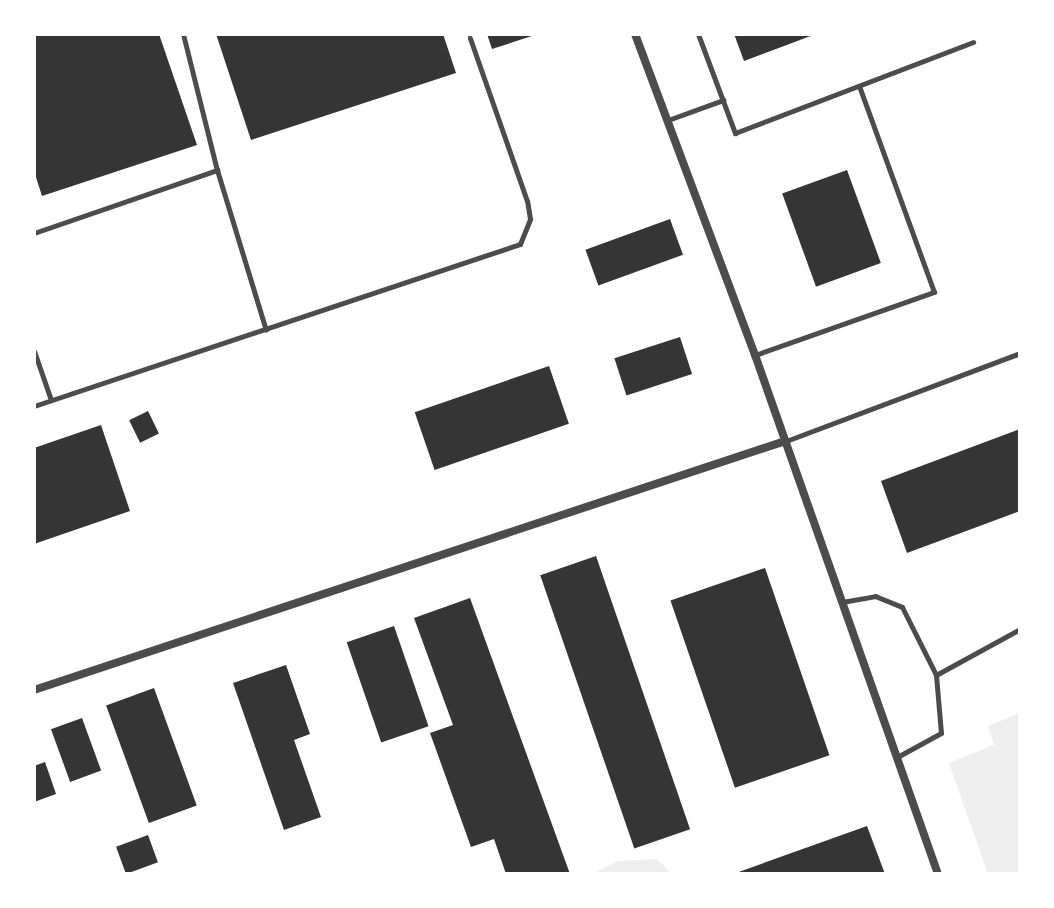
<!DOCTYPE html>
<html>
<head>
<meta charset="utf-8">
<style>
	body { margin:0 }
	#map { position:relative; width:1054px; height:908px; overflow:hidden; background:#fff; font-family:"Sofia Sans Condensed",sans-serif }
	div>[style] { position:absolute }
	.green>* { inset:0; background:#eee }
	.building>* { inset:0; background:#353535; transform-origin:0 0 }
	.service>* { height:5px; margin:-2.5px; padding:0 2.5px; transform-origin:2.5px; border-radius:2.5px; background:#4c4c4c }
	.minor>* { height:8px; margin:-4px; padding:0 4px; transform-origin:4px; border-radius:4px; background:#4c4c4c }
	span { translate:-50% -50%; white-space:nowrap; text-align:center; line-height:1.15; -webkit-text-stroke:7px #fff; paint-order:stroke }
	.frame { position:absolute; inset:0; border:36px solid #fff; pointer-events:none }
</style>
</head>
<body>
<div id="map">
	<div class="green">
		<i style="clip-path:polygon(1020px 713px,1020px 874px,988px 874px,949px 763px,994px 745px,988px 726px)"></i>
		<i style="clip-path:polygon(657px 859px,672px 874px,592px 874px,618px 861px)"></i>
	</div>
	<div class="building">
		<i style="clip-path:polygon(34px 34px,159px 34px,197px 145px,42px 196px,34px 171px)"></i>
		<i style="clip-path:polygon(216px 34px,443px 34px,456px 73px,251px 140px)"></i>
		<i style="clip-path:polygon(487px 34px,535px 34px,535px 35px,492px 49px)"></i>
		<i style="clip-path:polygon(734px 34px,816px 34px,744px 61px)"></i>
		<i style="left:847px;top:170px;width:99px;height:69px;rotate:70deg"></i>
		<i style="left:670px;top:219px;width:38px;height:90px;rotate:70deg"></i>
		<i style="left:680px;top:337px;width:39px;height:69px;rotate:72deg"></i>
		<i style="left:549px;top:366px;width:61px;height:142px;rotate:71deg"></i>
		<i style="left:148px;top:411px;width:25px;height:21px;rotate:64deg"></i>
		<i style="clip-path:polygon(101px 425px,130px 511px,34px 544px,34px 448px)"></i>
		<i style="clip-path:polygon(1020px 429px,1020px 511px,907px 553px,881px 481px)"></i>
		<i style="left:596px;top:556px;width:289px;height:59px;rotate:71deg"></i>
		<i style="left:765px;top:568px;width:198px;height:100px;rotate:71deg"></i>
		<i style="clip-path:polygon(470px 598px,570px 874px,506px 874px,494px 839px,471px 847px,430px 733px,453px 725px,414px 618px)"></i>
		<i style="left:394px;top:626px;width:106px;height:50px;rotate:71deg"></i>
		<i style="clip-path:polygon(286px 665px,310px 734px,294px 740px,321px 817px,284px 830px,233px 683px)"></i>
		<i style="left:154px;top:688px;width:125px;height:51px;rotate:70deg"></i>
		<i style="left:82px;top:718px;width:56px;height:33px;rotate:70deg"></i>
		<i style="clip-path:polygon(45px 762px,56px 794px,34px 802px,34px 766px)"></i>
		<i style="clip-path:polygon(867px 826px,885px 874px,733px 874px)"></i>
		<i style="left:148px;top:835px;width:29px;height:34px;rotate:70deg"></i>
	</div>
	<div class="service">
		<i style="left:183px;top:34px;width:140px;rotate:76deg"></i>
		<i style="left:698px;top:34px;width:106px;rotate:69.5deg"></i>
		<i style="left:735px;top:133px;width:255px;rotate:-20.9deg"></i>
		<i style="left:668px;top:120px;width:59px;rotate:-20deg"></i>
		<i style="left:34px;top:233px;width:194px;rotate:-19deg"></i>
		<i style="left:217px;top:170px;width:167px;rotate:73deg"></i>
		<i style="left:34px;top:351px;width:52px;rotate:70.9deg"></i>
		<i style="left:755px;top:355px;width:190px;rotate:-19.4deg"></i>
		<i style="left:934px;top:292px;width:219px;rotate:-110deg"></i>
		<i style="left:34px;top:406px;width:512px;rotate:-18.43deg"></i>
		<i style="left:520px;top:244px;width:27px;rotate:-68deg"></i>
		<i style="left:530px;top:219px;width:18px;rotate:-99deg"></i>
		<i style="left:527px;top:201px;width:173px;rotate:-109.3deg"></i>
		<i style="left:786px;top:441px;width:250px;rotate:-20.6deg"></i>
		<i style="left:842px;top:602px;width:34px;rotate:-10deg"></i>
		<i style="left:875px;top:596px;width:29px;rotate:22deg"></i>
		<i style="left:902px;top:607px;width:76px;rotate:63.4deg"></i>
		<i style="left:936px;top:675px;width:58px;rotate:85.1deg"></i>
		<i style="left:941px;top:733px;width:50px;rotate:151.4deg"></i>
		<i style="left:936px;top:675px;width:96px;rotate:-28.7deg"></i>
	</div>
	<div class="minor">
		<i style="left:635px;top:34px;width:343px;rotate:69.5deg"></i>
		<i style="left:755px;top:355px;width:550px;rotate:70.58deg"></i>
		<i style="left:34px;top:690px;width:791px;rotate:-18.34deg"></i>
	</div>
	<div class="frame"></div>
</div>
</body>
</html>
